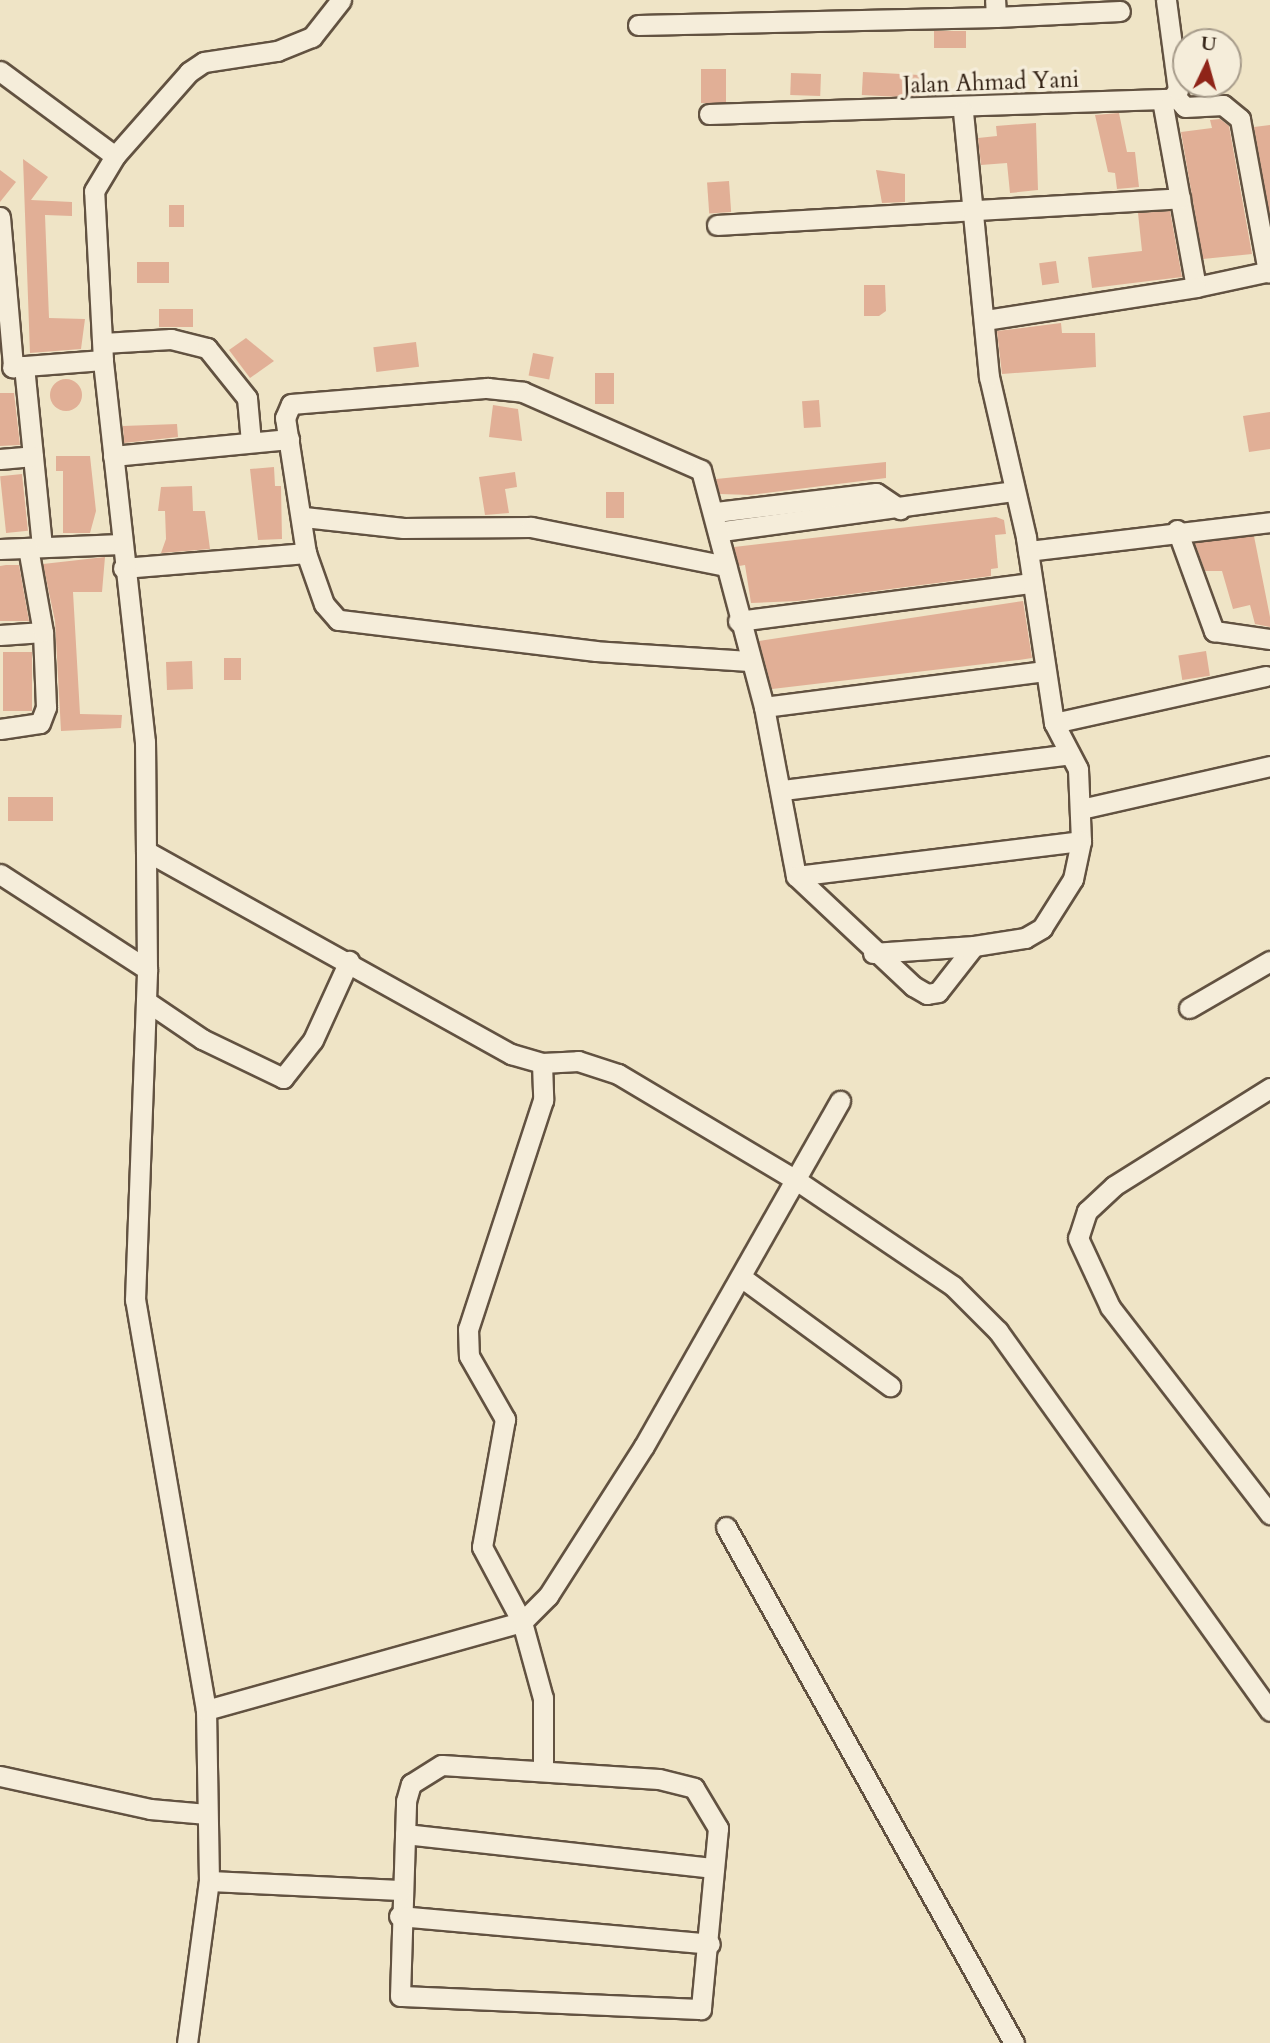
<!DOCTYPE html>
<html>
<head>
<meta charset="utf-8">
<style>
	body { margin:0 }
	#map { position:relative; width:1270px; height:2043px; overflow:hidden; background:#efe4c6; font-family:Cardo,serif }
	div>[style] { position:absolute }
	.building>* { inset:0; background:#e1af96; transform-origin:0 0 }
	.round { border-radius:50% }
	.roads { filter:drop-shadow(2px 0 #625241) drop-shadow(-2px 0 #625241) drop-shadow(0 2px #625241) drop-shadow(0 -2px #625241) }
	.minor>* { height:19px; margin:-9.5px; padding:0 9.5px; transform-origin:9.5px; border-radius:9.5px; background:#f5edda }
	span { translate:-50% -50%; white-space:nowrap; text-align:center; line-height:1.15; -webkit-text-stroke:7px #f5edda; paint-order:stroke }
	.street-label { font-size:23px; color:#332215 }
	.north { position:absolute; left:1172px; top:28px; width:70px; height:70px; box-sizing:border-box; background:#f5edda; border:2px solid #a79c8b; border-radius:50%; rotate:5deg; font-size:19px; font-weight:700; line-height:28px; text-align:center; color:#332215 }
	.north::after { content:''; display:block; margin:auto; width:24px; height:32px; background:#8f2418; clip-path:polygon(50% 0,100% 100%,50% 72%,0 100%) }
</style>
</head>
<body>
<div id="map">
	<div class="building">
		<i style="left:934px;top:31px;width:32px;height:17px"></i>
		<i style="left:701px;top:69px;width:25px;height:34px"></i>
		<i style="left:863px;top:72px;width:57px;height:23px;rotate:3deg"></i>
		<i style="left:791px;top:73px;width:30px;height:22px;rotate:2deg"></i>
		<i style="clip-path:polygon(1119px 113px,1127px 152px,1135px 152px,1139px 187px,1117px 189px,1115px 173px,1108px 172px,1095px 115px)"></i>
		<i style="clip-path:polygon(1220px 119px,1229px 126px,1252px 254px,1203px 259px,1181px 132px,1212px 128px,1210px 120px)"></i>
		<i style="clip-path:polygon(1036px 123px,1038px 190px,1010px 193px,1007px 163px,981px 165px,978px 138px,997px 136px,996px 126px)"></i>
		<i style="clip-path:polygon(1270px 125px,1270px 212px,1269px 212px,1254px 127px)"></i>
		<i style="clip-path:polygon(23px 159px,48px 177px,31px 200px,72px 202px,72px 216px,45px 215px,49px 318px,85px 319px,81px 349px,30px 353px)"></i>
		<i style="clip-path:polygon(0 170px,16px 182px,0 202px)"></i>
		<i style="clip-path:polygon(876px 170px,905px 174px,905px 202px,882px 203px)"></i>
		<i style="left:729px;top:181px;width:31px;height:22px;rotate:86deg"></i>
		<i style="left:169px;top:205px;width:15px;height:22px"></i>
		<i style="clip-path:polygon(1170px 211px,1182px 277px,1092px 288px,1088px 257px,1142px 251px,1138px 213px)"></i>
		<i style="left:1056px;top:261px;width:22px;height:17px;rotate:82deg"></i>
		<i style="left:169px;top:262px;width:21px;height:32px;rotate:90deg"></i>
		<i style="clip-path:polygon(864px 285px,885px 285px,886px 311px,879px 316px,864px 316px)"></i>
		<i style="left:159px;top:309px;width:34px;height:18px"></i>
		<i style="clip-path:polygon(1061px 323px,1062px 333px,1095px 333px,1096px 367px,1002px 374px,997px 331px)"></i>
		<i style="clip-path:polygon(246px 338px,274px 361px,250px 378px,229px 350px)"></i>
		<i style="left:416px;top:342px;width:25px;height:43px;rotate:83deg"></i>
		<i style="left:533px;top:353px;width:21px;height:23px;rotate:11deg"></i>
		<i style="left:595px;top:373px;width:19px;height:31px"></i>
		<i class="round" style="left:50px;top:379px;width:32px;height:32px"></i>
		<i style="clip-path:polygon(0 393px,14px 393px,20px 445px,0 446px)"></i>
		<i style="left:819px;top:400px;width:27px;height:17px;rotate:86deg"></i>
		<i style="clip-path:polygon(493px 405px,518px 409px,522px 441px,489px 437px)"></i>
		<i style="clip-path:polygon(1270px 412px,1270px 449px,1249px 452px,1243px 416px)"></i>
		<i style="clip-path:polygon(177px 424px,178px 437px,124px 443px,123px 426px)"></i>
		<i style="clip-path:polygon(56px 456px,90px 456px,96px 511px,90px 533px,63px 533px,63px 471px,56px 471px)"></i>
		<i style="clip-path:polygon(886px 462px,886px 478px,750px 495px,720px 494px,716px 479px)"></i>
		<i style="clip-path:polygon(274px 467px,275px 486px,281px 486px,282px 539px,258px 540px,250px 469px)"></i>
		<i style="clip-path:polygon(515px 472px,517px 487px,505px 489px,509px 513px,485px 515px,479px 477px)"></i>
		<i style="left:22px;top:474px;width:57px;height:22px;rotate:84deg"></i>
		<i style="clip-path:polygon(192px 486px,193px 511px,205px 511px,210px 549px,161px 553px,166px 539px,165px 511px,158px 511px,161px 487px)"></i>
		<i style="left:606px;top:492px;width:18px;height:26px"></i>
		<i style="clip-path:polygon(996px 517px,1004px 520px,1006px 534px,995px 535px,998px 568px,991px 569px,991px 576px,797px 601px,751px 603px,745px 565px,739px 566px,734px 547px)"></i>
		<i style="clip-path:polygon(1254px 536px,1270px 617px,1270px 627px,1255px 624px,1250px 605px,1233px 609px,1222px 571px,1205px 571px,1195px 543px)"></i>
		<i style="clip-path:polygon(105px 557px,102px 592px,73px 592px,80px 714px,122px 715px,121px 728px,61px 731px,55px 621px,43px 564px)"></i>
		<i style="clip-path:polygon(6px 565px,19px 565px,29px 621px,0 621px,0 566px)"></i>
		<i style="clip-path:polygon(1023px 601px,1032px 658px,1019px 660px,772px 689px,759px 641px)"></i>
		<i style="left:1206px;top:651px;width:25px;height:28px;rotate:81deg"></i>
		<i style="left:3px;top:652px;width:29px;height:59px"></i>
		<i style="left:224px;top:658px;width:17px;height:22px"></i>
		<i style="left:192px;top:661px;width:28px;height:26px;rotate:88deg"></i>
		<i style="left:8px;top:797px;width:45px;height:24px"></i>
	</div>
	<div class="roads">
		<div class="minor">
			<i style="left:996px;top:17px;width:124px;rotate:-2.8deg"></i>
			<i style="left:638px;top:25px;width:358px;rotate:-1.3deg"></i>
			<i style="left:996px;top:17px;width:17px;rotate:-93deg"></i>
			<i style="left:0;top:71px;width:143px;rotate:36.5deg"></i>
			<i style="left:1176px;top:97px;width:13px;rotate:48deg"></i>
			<i style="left:1185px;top:107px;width:38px;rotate:-3deg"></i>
			<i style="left:1223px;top:105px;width:22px;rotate:39deg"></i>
			<i style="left:1240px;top:119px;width:156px;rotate:79.6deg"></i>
			<i style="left:1162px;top:100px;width:190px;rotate:79.7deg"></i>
			<i style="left:1196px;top:287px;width:76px;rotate:-12.2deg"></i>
			<i style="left:709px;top:114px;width:462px;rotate:-1.9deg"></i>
			<i style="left:1171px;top:99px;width:11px;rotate:-52deg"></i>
			<i style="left:1178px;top:90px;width:91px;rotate:-97.6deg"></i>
			<i style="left:0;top:217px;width:151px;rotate:85deg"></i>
			<i style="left:717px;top:225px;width:464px;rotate:-3.3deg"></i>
			<i style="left:986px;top:320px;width:213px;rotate:-8.9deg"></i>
			<i style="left:103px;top:343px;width:68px;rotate:-3.4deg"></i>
			<i style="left:171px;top:339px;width:37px;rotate:14deg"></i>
			<i style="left:207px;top:348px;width:64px;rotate:51.3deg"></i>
			<i style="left:247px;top:398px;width:44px;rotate:84.8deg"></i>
			<i style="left:24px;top:366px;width:182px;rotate:84.3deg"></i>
			<i style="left:12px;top:367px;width:91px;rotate:-4.4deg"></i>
			<i style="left:113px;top:456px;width:177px;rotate:-5.5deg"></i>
			<i style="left:0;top:459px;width:33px;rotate:-5deg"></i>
			<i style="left:716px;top:512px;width:161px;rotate:-6.8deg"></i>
			<i style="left:876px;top:493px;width:29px;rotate:34deg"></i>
			<i style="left:304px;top:517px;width:100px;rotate:6.3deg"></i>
			<i style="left:403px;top:528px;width:128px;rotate:-0.4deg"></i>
			<i style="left:531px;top:527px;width:199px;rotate:11.3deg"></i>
			<i style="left:1177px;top:530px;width:108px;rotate:69.9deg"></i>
			<i style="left:1214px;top:631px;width:57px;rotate:8.1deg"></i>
			<i style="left:722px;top:531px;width:295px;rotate:-7.8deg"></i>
			<i style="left:0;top:549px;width:121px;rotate:-2.4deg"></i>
			<i style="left:1028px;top:551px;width:244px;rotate:-6.8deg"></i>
			<i style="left:123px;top:568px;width:184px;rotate:-4.7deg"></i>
			<i style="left:738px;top:621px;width:296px;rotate:-7.4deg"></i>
			<i style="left:0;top:635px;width:43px;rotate:-4deg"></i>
			<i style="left:749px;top:661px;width:153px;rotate:-176.3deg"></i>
			<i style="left:596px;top:651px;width:260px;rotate:-173.1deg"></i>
			<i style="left:338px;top:620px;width:21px;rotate:-131deg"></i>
			<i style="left:324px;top:604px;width:54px;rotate:-109.4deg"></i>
			<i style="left:306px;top:553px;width:137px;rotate:-98.8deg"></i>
			<i style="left:285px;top:418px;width:15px;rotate:-67deg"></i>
			<i style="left:291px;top:404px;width:197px;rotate:-4.7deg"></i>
			<i style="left:487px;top:388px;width:36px;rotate:6deg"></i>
			<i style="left:523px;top:392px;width:194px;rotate:23.7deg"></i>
			<i style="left:701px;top:470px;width:245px;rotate:75.1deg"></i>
			<i style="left:764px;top:707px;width:172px;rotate:79.3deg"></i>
			<i style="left:796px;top:876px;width:161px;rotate:43.2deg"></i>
			<i style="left:913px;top:986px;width:16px;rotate:30deg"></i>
			<i style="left:927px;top:994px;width:11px;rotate:-10deg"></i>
			<i style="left:938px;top:992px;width:58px;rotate:-52deg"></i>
			<i style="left:974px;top:946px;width:52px;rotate:-8.9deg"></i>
			<i style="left:1025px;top:938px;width:20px;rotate:-30deg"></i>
			<i style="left:1042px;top:928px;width:58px;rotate:-57.7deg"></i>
			<i style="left:1073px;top:879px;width:39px;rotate:-78deg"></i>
			<i style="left:1081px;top:841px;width:72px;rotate:-92.4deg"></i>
			<i style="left:1078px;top:769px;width:52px;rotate:-117.6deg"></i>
			<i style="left:1054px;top:723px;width:188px;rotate:-98.6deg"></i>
			<i style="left:1026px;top:537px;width:164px;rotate:-103deg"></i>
			<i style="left:989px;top:377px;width:267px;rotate:-95.6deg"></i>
			<i style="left:764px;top:707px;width:283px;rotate:-7.3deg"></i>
			<i style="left:1054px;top:723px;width:217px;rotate:-12.5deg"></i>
			<i style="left:0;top:729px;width:40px;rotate:-8.5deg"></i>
			<i style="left:40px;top:723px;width:17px;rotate:-69deg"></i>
			<i style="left:46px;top:707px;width:75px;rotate:-92.3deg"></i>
			<i style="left:43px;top:632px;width:85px;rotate:-100.1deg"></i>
			<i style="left:783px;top:790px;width:289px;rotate:-7.1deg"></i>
			<i style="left:1081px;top:809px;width:194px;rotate:-12.8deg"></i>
			<i style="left:146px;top:851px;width:418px;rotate:29.1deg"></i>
			<i style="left:511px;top:1054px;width:32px;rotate:16deg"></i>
			<i style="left:542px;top:1063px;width:36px;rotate:-3deg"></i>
			<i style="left:578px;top:1061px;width:42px;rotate:18deg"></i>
			<i style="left:618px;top:1074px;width:207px;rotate:30.8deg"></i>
			<i style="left:796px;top:1180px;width:189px;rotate:34deg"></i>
			<i style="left:953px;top:1286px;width:64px;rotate:45deg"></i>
			<i style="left:998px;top:1331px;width:467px;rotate:54.4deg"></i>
			<i style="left:0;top:874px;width:175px;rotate:32.9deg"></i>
			<i style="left:796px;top:876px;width:287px;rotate:-7deg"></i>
			<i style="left:873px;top:953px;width:101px;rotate:-4deg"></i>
			<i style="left:146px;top:1001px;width:68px;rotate:34.2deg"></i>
			<i style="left:202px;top:1039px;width:90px;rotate:25.7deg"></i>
			<i style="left:283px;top:1078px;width:48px;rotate:-51.7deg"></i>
			<i style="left:313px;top:1040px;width:87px;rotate:-65.5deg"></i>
			<i style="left:1189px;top:1008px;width:94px;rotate:-30.1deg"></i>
			<i style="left:542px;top:1063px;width:37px;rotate:88deg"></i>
			<i style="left:543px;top:1100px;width:241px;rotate:108.1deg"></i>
			<i style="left:468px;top:1329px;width:27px;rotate:88deg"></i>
			<i style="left:469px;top:1356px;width:73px;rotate:60.3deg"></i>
			<i style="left:505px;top:1419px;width:130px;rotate:100.2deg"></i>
			<i style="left:482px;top:1547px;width:85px;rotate:61.9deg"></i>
			<i style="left:522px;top:1622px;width:79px;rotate:74.6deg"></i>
			<i style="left:543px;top:1698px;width:73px;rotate:90deg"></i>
			<i style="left:1270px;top:1088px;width:184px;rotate:147.9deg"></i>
			<i style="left:1114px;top:1186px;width:37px;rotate:137deg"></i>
			<i style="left:1087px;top:1211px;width:28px;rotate:108deg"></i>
			<i style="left:1078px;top:1238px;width:76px;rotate:65.1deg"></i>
			<i style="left:1110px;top:1307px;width:262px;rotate:52.3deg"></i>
			<i style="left:741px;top:1277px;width:185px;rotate:36.2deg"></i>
			<i style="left:726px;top:1527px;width:591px;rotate:60.83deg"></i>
			<i style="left:206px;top:1710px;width:328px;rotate:-15.6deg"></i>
			<i style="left:522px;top:1622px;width:37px;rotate:-45deg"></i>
			<i style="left:548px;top:1596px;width:178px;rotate:-57.4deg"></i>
			<i style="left:644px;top:1446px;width:397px;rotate:-60.4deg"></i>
			<i style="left:442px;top:1765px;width:217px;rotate:3.7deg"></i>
			<i style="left:659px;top:1779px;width:36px;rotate:14deg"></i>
			<i style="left:694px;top:1788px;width:47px;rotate:59deg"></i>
			<i style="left:718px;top:1828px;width:182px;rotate:95.4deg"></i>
			<i style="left:701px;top:2009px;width:301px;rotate:-177.5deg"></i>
			<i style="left:400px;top:1996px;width:195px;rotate:-88.2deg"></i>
			<i style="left:406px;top:1801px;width:18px;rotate:-74deg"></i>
			<i style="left:411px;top:1784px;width:36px;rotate:-32deg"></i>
			<i style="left:0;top:1776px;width:154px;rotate:12.4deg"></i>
			<i style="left:150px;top:1809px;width:57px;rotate:5deg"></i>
			<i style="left:405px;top:1834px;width:311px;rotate:6.3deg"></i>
			<i style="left:209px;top:1881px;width:192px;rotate:2.7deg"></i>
			<i style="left:399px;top:1916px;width:312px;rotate:5.1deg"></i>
			<i style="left:187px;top:2043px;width:163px;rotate:-82.3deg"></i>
			<i style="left:209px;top:1881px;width:171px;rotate:-91deg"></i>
			<i style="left:206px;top:1710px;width:416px;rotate:-99.8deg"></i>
			<i style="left:135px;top:1300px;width:331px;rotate:-87.9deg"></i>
			<i style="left:147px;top:969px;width:227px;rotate:-90.5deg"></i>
			<i style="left:145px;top:742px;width:384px;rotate:-96.3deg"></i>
			<i style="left:103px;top:360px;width:169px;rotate:-93deg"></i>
			<i style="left:94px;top:191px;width:41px;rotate:-59deg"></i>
			<i style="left:115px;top:156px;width:112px;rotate:-48.6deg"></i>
			<i style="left:189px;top:72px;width:18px;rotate:-34deg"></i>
			<i style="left:204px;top:62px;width:74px;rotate:-8.6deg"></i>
			<i style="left:277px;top:51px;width:38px;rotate:-22deg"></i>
			<i style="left:312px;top:37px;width:47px;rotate:-51.9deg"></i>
		</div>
	</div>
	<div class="street-label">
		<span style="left:991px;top:83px;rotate:-2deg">Jalan Ahmad Yani</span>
	</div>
	<div class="north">U</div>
</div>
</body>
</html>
